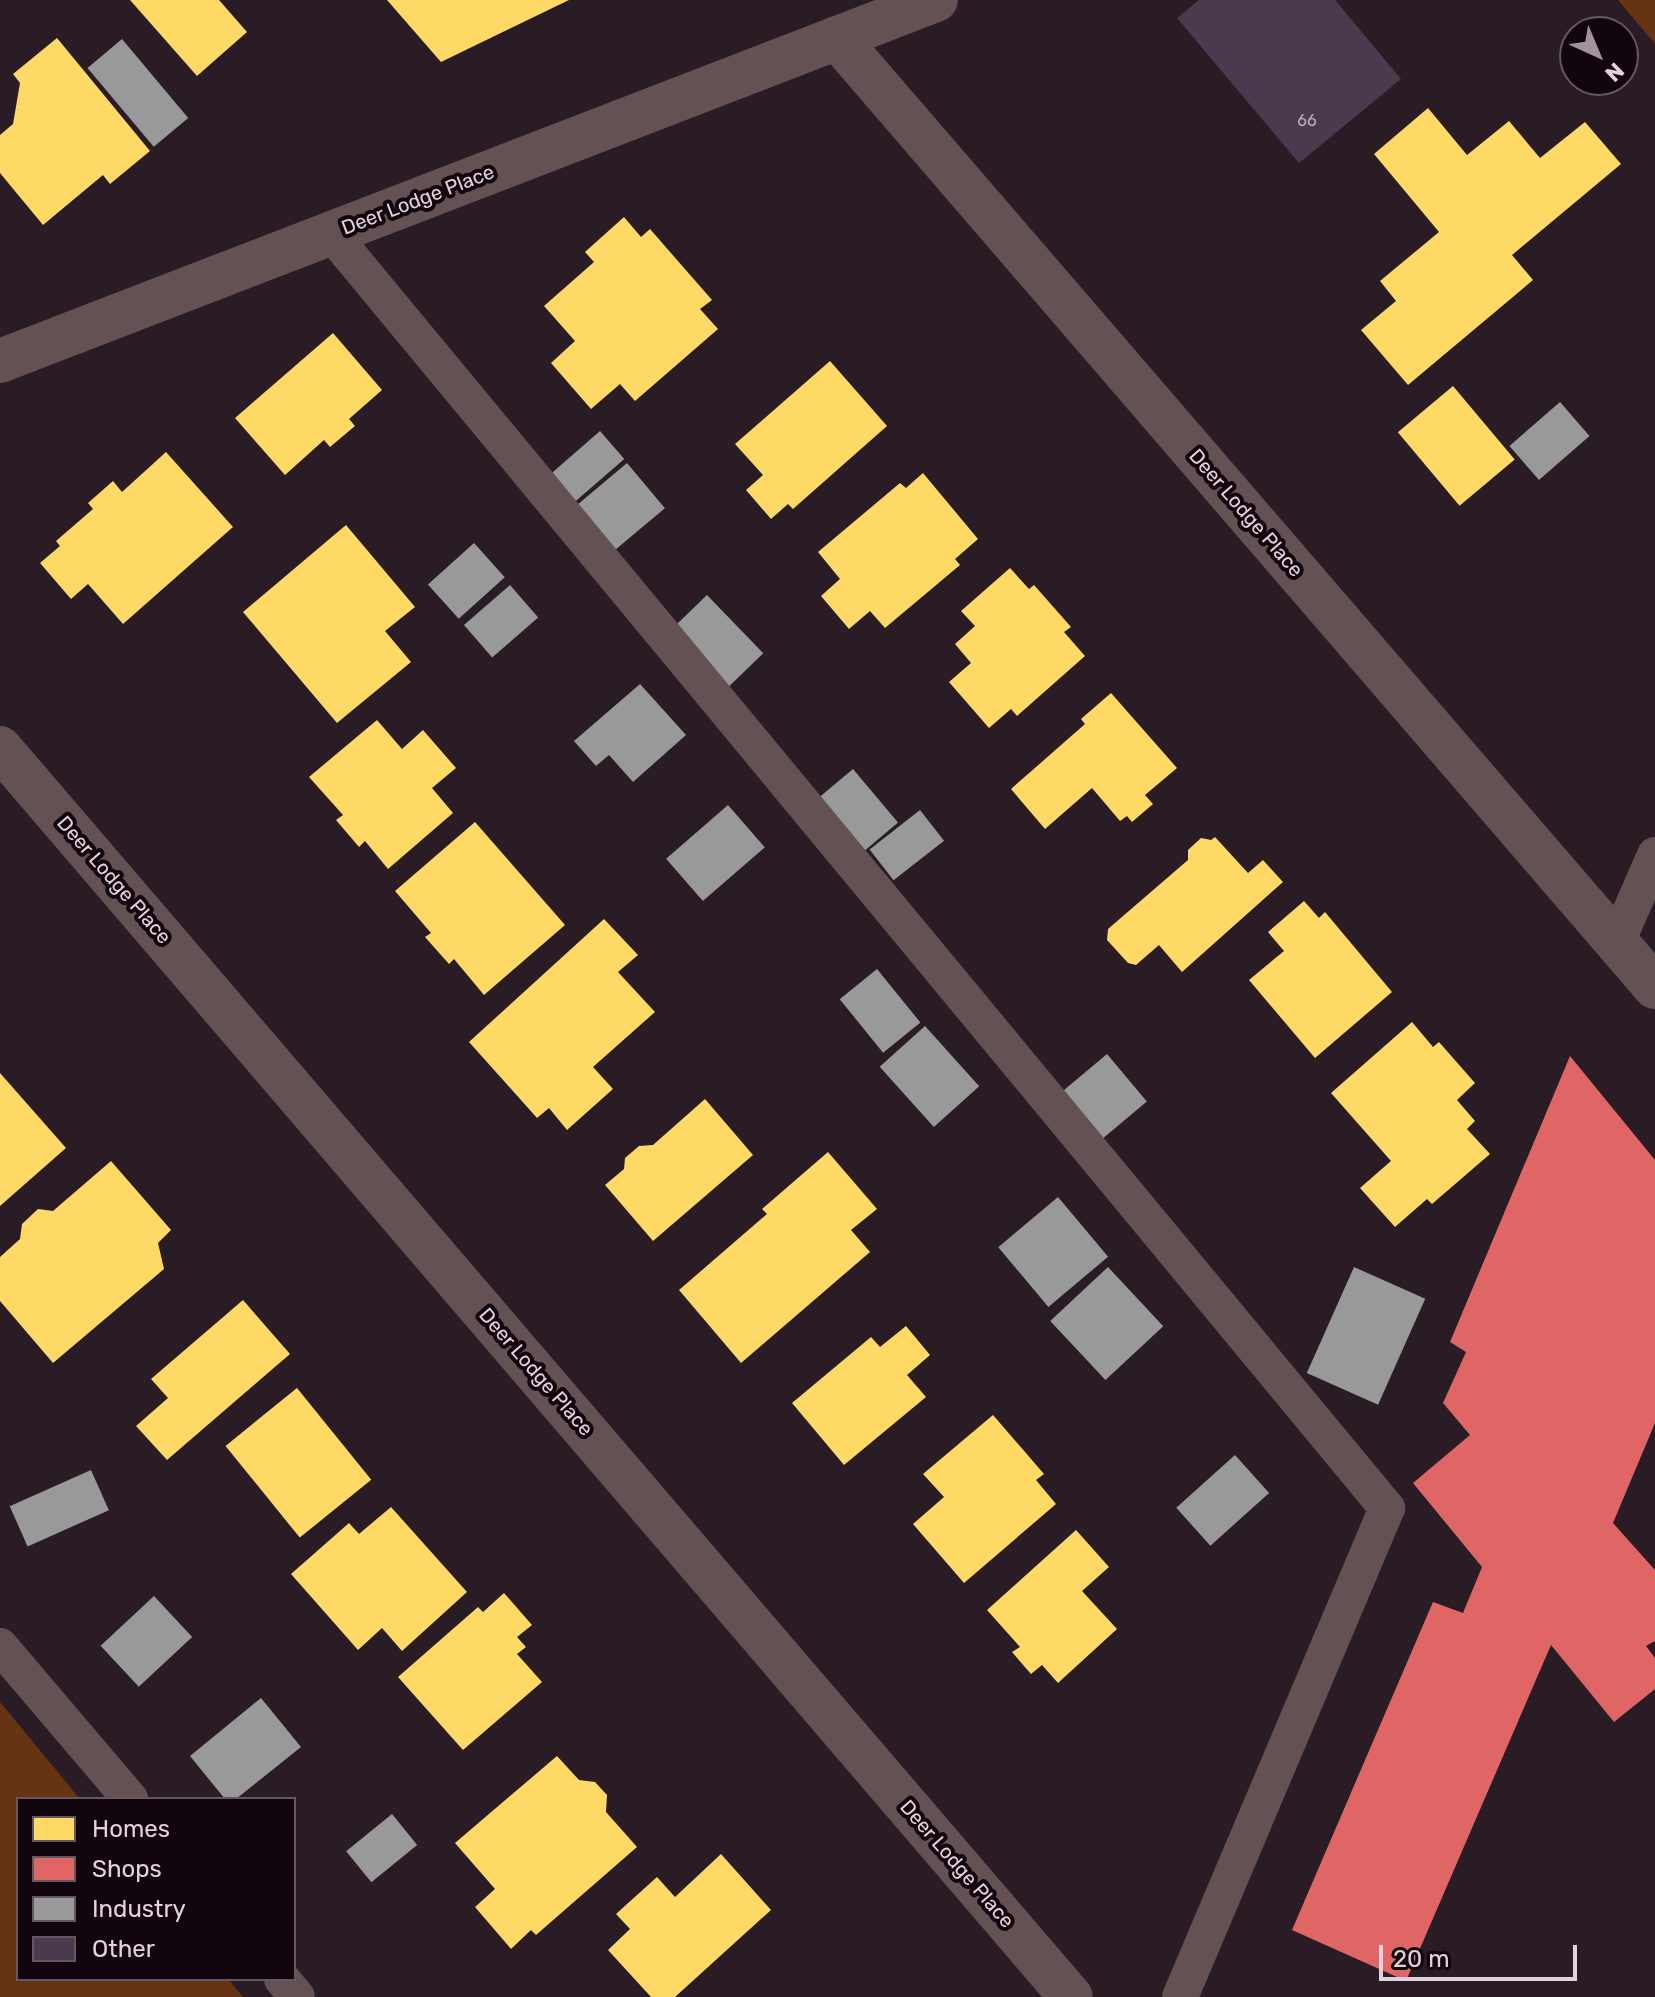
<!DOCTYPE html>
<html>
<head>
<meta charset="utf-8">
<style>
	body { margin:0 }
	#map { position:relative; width:1655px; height:1997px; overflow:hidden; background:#2a1c25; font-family:Rubik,sans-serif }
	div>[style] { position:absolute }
	.green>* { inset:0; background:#663413 }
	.homes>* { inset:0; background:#ffd966; transform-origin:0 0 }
	.shops>* { inset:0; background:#e06666 }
	.industry>* { inset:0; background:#999; transform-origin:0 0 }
	.building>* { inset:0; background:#493b4d }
	.service>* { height:36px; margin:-18px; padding:0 18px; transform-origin:18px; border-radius:18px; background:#645153 }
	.minor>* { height:44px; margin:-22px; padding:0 22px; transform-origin:22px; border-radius:22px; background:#645153 }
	span { translate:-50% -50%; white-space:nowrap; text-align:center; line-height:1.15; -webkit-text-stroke:8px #11060d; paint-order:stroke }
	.number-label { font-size:16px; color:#bcacb8 }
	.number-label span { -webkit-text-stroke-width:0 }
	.street-label { font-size:20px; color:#e3d1db }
	.legend { position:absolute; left:16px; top:1797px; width:280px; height:184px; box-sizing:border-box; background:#11060d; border:2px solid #65575f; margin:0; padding:10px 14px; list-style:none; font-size:24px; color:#e3d1db }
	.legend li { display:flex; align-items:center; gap:16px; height:40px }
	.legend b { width:40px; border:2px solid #65575f }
	.north { position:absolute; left:1559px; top:16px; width:80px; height:80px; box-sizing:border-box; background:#11060d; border:2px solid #65575f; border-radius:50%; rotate:136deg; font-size:22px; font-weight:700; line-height:32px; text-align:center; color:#e3d1db }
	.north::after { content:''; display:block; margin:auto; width:28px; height:36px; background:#a2929b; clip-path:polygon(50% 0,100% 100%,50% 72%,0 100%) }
	.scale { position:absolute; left:1379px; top:1945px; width:198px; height:36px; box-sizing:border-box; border:4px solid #e3d1db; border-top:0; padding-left:10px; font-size:24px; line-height:28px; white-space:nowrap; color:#e3d1db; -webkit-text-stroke:6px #11060d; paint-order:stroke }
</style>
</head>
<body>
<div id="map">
	<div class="green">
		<i style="clip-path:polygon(1618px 0,1655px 0,1655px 44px)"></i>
		<i style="clip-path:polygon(0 1702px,80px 1799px,18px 1799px,18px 1979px,228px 1979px,243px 1997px,0 1997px)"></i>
	</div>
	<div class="homes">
		<i style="clip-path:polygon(130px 0,219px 0,247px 32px,197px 76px)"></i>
		<i style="clip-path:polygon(387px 0,569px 0,441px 62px)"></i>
		<i style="clip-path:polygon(57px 38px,150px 151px,110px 184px,103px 175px,43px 225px,0 173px,0 135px,13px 124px,20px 83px,13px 74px)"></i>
		<i style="clip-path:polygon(1428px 108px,1467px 155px,1509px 121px,1540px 158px,1585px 122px,1621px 164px,1512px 255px,1533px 280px,1408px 385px,1361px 330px,1396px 301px,1380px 281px,1439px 232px,1374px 154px)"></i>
		<i style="clip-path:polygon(624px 217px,641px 237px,650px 229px,712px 300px,700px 309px,718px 329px,635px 401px,620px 384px,591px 409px,551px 363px,575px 341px,544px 306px,594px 262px,585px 252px)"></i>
		<i style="clip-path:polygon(333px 333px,382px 390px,349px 419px,355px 426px,330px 447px,324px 440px,285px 475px,235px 418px)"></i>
		<i style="clip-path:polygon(830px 361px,887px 426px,793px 509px,788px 504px,771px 519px,746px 490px,763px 475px,735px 444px)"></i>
		<i style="left:1453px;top:386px;width:96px;height:72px;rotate:50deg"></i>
		<i style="clip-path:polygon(166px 452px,233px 527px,123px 624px,88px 584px,71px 599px,40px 563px,60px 546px,56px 541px,93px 509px,88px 503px,113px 481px,122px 492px)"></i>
		<i style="clip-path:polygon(923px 473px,978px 539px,955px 559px,960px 565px,885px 628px,870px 611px,849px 629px,821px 596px,840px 579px,818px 552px,900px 483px,906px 488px)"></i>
		<i style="clip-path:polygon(346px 525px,415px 607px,385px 631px,411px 662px,337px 723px,243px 612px)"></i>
		<i style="clip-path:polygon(1010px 568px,1029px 589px,1034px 585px,1071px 627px,1064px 632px,1085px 656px,1017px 716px,1011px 709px,989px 728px,949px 682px,971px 663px,955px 644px,975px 626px,961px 611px)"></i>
		<i style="clip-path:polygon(1111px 693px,1177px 768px,1145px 795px,1153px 804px,1132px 822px,1127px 816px,1120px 821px,1092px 788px,1045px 829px,1011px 789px,1085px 724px,1081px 719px)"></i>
		<i style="clip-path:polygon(377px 720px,402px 749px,423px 730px,456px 768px,432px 788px,453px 813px,388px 869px,365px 841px,359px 847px,336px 820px,343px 815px,309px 777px)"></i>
		<i style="clip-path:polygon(475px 822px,565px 925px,484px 995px,454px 959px,449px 964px,425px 937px,431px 933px,395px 891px)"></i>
		<i style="clip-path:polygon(1215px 837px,1248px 873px,1263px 860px,1283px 882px,1182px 972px,1159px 945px,1136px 965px,1128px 963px,1107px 940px,1108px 929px,1188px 860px,1188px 850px,1201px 838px,1211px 840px)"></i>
		<i style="clip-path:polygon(1304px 901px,1319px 918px,1325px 912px,1392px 992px,1315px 1058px,1249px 980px,1284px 951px,1268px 932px)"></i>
		<i style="clip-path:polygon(604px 919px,638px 955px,618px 972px,655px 1012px,593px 1067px,613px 1089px,567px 1130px,549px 1108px,537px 1118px,469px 1042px)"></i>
		<i style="clip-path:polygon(1412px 1022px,1433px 1047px,1439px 1042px,1475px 1083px,1457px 1100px,1475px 1121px,1467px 1129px,1490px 1154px,1432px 1204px,1427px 1199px,1395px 1227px,1360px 1188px,1391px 1161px,1331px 1093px)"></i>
		<i style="clip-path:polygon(0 1073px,66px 1148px,0 1206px)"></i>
		<i style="clip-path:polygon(705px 1099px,753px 1155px,653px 1241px,605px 1185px,624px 1169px,625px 1158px,639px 1146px,653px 1145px)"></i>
		<i style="clip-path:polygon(828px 1152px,877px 1209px,851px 1230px,870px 1252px,741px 1363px,679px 1290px,767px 1214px,762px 1209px)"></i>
		<i style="clip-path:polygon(111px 1161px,171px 1230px,158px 1243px,164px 1269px,53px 1363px,0 1301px,0 1257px,20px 1239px,22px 1224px,38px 1209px,53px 1211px)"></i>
		<i style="clip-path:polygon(243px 1300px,290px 1354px,167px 1460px,136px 1426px,168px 1398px,151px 1379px)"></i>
		<i style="clip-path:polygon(906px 1326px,930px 1355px,907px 1375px,926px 1397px,844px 1465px,792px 1403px,871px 1337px,880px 1347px)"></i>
		<i style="left:297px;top:1388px;width:118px;height:92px;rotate:51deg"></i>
		<i style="clip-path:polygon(993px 1415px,1044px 1474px,1036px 1480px,1056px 1504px,964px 1583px,913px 1524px,944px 1497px,923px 1474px)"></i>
		<i style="clip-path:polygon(391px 1507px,467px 1592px,402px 1651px,382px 1628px,358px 1650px,291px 1574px,349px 1523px,359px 1534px)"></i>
		<i style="clip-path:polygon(1076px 1530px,1109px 1567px,1082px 1591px,1117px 1629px,1058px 1683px,1042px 1665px,1031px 1674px,1012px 1652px,1020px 1647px,987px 1610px)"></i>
		<i style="clip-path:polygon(504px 1593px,532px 1625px,517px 1637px,526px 1647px,517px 1654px,542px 1682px,463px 1750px,398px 1677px,478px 1607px,483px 1612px)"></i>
		<i style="clip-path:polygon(557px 1756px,579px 1780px,595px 1782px,607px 1795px,606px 1812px,637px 1847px,536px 1935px,531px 1930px,511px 1949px,475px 1907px,495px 1889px,455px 1843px)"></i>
		<i style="clip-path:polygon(721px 1854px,771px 1910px,675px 1997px,651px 1997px,608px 1950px,630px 1929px,616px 1914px,657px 1877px,675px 1897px)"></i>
	</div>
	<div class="shops">
		<i style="clip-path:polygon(1570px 1056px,1655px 1160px,1655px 1423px,1613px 1523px,1655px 1570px,1655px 1641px,1646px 1646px,1655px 1658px,1655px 1689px,1614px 1722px,1551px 1645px,1406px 1981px,1292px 1930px,1433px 1602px,1463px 1613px,1482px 1567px,1413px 1483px,1470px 1435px,1443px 1403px,1466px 1352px,1450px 1342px)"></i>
	</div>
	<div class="industry">
		<i style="left:122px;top:39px;width:103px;height:45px;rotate:50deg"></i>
		<i style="left:1560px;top:402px;width:45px;height:67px;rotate:49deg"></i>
		<i style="left:600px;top:431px;width:37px;height:65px;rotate:49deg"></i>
		<i style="left:627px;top:463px;width:59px;height:66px;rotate:50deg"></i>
		<i style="left:474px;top:543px;width:46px;height:62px;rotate:48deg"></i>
		<i style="left:510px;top:585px;width:43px;height:61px;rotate:49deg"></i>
		<i style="left:707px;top:595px;width:81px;height:55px;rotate:46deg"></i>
		<i style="clip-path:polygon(640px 684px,686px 735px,633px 782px,609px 755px,596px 766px,574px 741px)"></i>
		<i style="left:853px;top:769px;width:70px;height:51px;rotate:50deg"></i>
		<i style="left:728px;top:805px;width:56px;height:82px;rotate:49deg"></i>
		<i style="left:920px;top:810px;width:39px;height:64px;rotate:52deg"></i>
		<i style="left:877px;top:969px;width:69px;height:48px;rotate:51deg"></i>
		<i style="left:925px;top:1026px;width:81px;height:61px;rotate:48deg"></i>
		<i style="left:1107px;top:1054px;width:62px;height:58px;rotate:50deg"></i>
		<i style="left:1058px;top:1197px;width:78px;height:78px;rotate:50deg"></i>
		<i style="left:1108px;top:1267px;width:81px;height:79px;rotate:47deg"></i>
		<i style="left:1354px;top:1267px;width:78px;height:116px;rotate:24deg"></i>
		<i style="left:1235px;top:1455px;width:51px;height:79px;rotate:48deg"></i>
		<i style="left:91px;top:1470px;width:44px;height:89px;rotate:66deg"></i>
		<i style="left:154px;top:1596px;width:56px;height:73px;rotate:47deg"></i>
		<i style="clip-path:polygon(261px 1698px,301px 1747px,236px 1799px,225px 1799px,190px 1756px)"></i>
		<i style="left:392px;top:1814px;width:40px;height:59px;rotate:51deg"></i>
	</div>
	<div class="building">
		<i style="clip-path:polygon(1199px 0,1335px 0,1401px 79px,1299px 163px,1177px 18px)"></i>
	</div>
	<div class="service">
		<i style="left:331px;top:233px;width:1656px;rotate:50.37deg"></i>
		<i style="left:1387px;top:1508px;width:531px;rotate:112.94deg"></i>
		<i style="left:1617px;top:942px;width:95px;rotate:-66.4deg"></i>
		<i style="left:0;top:1646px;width:201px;rotate:49.6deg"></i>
		<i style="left:282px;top:1979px;width:23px;rotate:50deg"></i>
	</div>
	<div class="minor">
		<i style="left:837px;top:38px;width:1253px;rotate:49.24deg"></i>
		<i style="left:0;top:361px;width:1003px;rotate:-21.09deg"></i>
		<i style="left:0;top:748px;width:1645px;rotate:49.39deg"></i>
	</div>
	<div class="number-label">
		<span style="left:1307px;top:121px">66</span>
	</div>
	<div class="street-label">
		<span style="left:418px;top:200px;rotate:-21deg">Deer Lodge Place</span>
		<span style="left:1246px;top:513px;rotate:49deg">Deer Lodge Place</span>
		<span style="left:114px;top:880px;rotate:49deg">Deer Lodge Place</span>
		<span style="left:536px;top:1372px;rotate:49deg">Deer Lodge Place</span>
		<span style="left:957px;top:1864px;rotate:49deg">Deer Lodge Place</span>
	</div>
	<ul class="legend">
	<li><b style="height:22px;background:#ffd966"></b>Homes</li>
	<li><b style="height:22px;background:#e06666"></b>Shops</li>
	<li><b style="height:22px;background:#999"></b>Industry</li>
	<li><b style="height:22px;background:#493b4d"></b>Other</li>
	</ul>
	<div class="north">N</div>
	<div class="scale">20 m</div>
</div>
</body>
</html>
